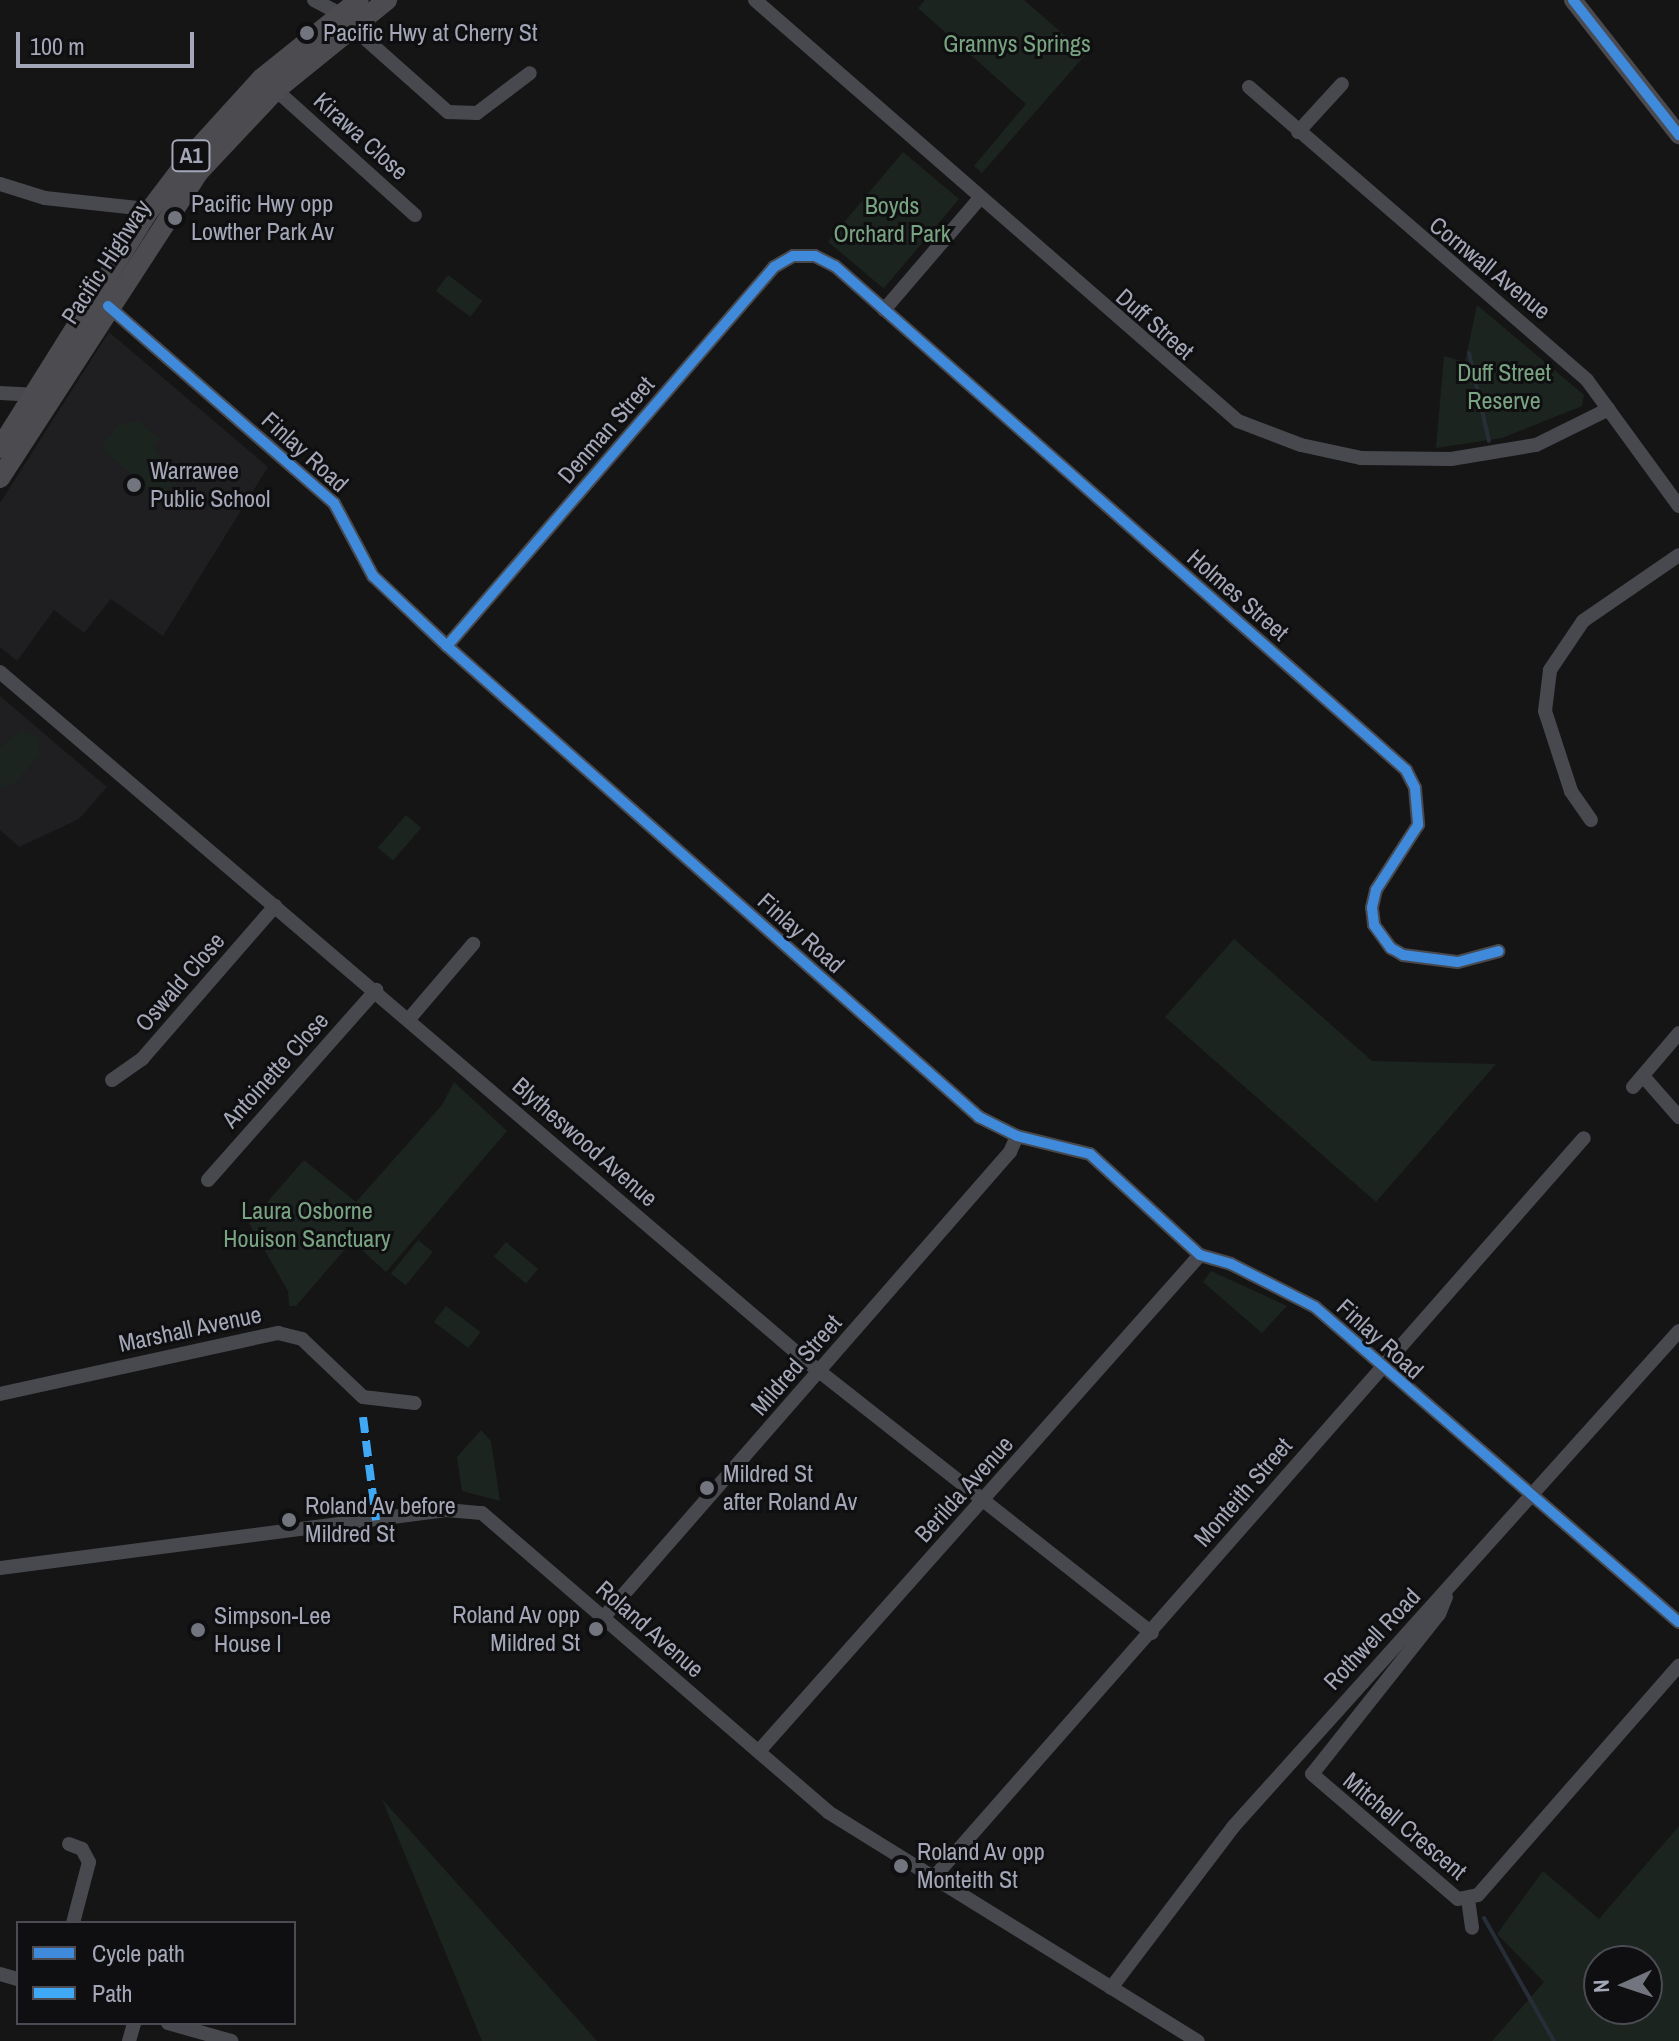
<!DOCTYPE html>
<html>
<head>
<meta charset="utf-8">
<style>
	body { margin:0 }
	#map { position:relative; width:1679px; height:2041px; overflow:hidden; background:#151515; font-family:"Archivo Narrow",sans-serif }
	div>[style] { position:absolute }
	.built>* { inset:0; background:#1f1e21 }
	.green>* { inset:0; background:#1c241f; transform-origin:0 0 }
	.stream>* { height:4px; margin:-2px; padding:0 2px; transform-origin:2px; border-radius:2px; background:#272e37 }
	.minor>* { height:14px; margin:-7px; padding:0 7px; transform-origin:7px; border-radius:7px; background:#48494e }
	.major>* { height:18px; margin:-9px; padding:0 9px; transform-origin:9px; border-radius:9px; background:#4b4b4f }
	.highway>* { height:20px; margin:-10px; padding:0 10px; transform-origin:10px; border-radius:10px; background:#4b4b50 }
	.quiet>* { height:8px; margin-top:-4px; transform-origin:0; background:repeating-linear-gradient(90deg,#3fa9f5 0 16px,transparent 0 24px) }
	.cycleway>* { height:10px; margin:-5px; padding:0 5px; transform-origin:5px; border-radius:5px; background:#408adc }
	.dots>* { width:22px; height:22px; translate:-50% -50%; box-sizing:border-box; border:4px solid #0f0f11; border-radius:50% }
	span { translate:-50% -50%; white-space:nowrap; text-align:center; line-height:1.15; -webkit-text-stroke:6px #0f0f11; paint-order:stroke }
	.shield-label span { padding:2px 6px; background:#0f0f11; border:2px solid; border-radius:6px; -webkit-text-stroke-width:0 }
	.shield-label { font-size:22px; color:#a4a7b7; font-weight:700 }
	.poi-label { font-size:24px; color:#a4a7b7 }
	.left { translate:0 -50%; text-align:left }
	.right { translate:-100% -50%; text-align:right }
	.park-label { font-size:24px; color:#79a482 }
	.street-label { font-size:24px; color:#a4a7b7 }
	.legend { position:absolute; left:16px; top:1921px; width:280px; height:104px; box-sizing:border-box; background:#0f0f11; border:2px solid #4b4c53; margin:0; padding:10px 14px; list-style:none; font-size:24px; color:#a4a7b7 }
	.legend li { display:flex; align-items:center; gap:16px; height:40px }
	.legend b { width:40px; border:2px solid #4b4c53 }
	.north { position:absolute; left:1583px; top:1945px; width:80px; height:80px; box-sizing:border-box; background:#0f0f11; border:2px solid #4b4c53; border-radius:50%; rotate:267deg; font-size:22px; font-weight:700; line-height:32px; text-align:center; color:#a4a7b7 }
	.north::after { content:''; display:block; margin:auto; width:28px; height:36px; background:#72747e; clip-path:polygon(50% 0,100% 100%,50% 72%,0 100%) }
	.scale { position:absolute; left:16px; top:32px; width:178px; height:36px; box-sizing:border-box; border:4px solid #a4a7b7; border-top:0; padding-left:10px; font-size:24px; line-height:28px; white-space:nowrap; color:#a4a7b7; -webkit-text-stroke:6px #0f0f11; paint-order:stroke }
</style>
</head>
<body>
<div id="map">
	<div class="built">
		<i style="clip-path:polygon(109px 332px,268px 467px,163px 636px,111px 599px,84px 633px,54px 610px,17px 661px,0 647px,0 503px)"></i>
		<i style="clip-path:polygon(0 696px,107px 787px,79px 819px,19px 847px,0 830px)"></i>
	</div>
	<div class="green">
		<i style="clip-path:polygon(925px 0,1024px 0,1086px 54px,982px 173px,974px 166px,1026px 104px,918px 8px)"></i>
		<i style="left:903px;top:152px;width:73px;height:117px;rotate:40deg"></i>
		<i style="left:448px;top:275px;width:43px;height:20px;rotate:37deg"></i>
		<i style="clip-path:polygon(1477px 305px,1584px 395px,1582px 406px,1502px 438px,1436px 448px,1444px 356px,1465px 362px)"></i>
		<i style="clip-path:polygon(139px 421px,160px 439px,154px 445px,157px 453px,180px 475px,174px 486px,156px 497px,101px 447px,119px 424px)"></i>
		<i style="clip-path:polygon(21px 730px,39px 738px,39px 756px,15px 783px,0 787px,0 748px)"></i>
		<i style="left:406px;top:815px;width:20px;height:43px;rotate:41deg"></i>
		<i style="clip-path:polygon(1234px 939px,1372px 1061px,1496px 1064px,1376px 1202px,1165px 1017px)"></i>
		<i style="clip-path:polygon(454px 1082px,507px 1131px,386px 1272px,352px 1241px,296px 1306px,289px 1306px,288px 1291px,249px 1223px,304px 1160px,356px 1202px,442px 1105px)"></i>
		<i style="left:418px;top:1240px;width:19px;height:43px;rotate:39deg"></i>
		<i style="left:506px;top:1242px;width:42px;height:19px;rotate:40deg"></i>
		<i style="clip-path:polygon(1211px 1271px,1287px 1306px,1262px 1333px,1203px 1282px)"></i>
		<i style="left:446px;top:1306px;width:43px;height:20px;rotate:37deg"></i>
		<i style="clip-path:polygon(481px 1430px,491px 1441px,500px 1501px,462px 1491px,457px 1457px)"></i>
		<i style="clip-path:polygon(382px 1799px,597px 2041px,482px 2041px)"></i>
		<i style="clip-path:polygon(evenodd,1679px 1826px,1679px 2041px,1492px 2041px,1544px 1982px,1497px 1934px,1543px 1871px,1599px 1919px,1679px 1826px,1599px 1961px,1647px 1961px,1647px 2009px,1599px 2009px,1599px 1961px)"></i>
	</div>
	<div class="stream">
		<i style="left:1469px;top:353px;width:90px;rotate:77.2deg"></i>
		<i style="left:1484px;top:1918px;width:142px;rotate:60.4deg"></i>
	</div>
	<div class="minor">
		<i style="left:314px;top:0;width:21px;rotate:28deg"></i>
		<i style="left:333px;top:10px;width:154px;rotate:41.6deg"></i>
		<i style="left:448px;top:112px;width:29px;rotate:2deg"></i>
		<i style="left:477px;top:113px;width:66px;rotate:-37deg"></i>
		<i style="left:755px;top:0;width:641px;rotate:41.08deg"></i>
		<i style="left:1238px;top:421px;width:67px;rotate:20.9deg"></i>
		<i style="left:1301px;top:445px;width:61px;rotate:12.2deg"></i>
		<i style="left:1361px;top:458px;width:90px;rotate:0.6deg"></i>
		<i style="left:1451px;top:459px;width:86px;rotate:-9.4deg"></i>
		<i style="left:1536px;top:445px;width:81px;rotate:-26.3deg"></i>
		<i style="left:1249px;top:87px;width:447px;rotate:40.9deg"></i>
		<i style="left:1587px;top:380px;width:156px;rotate:53.9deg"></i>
		<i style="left:276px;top:90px;width:187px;rotate:42deg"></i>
		<i style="left:1298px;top:132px;width:65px;rotate:-47.5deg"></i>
		<i style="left:0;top:184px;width:47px;rotate:17.3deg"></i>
		<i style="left:45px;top:198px;width:93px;rotate:6.2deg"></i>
		<i style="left:137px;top:208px;width:11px;rotate:38deg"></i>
		<i style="left:108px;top:306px;width:300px;rotate:41.1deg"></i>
		<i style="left:334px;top:503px;width:83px;rotate:61.9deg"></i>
		<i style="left:373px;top:576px;width:102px;rotate:43.4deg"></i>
		<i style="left:447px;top:646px;width:711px;rotate:41.52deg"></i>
		<i style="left:979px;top:1117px;width:42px;rotate:26.6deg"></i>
		<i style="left:1017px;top:1136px;width:75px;rotate:13.9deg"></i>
		<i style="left:1090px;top:1154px;width:149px;rotate:42.6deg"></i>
		<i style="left:1200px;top:1255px;width:32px;rotate:16deg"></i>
		<i style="left:1231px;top:1264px;width:94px;rotate:27.1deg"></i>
		<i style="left:1315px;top:1307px;width:481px;rotate:40.9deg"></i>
		<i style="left:884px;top:310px;width:148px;rotate:-49.4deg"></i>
		<i style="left:0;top:393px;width:33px;rotate:3deg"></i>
		<i style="left:447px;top:646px;width:501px;rotate:-49.21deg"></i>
		<i style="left:774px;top:267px;width:22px;rotate:-30deg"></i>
		<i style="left:793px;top:256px;width:22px"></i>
		<i style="left:815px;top:256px;width:22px;rotate:27deg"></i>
		<i style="left:835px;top:266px;width:762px;rotate:41.43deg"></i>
		<i style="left:1406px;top:770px;width:20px;rotate:63deg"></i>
		<i style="left:1415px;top:788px;width:37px;rotate:85deg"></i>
		<i style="left:1418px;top:825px;width:77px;rotate:122.9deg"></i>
		<i style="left:1376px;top:890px;width:18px;rotate:103deg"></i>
		<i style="left:1372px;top:908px;width:17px;rotate:83deg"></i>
		<i style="left:1374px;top:925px;width:29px;rotate:54deg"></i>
		<i style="left:1391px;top:948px;width:14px;rotate:30deg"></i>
		<i style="left:1403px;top:955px;width:55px;rotate:7.3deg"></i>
		<i style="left:1458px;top:962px;width:42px;rotate:-15deg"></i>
		<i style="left:0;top:672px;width:1065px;rotate:40.51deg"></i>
		<i style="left:810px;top:1364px;width:435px;rotate:38.2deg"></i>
		<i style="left:1591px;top:820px;width:35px;rotate:-125deg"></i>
		<i style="left:1571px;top:791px;width:84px;rotate:-108deg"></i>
		<i style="left:1545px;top:711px;width:41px;rotate:-83deg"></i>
		<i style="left:1550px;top:670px;width:59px;rotate:-56deg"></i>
		<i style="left:1583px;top:621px;width:116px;rotate:-34.5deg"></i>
		<i style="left:409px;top:1019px;width:99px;rotate:-49.5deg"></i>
		<i style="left:1643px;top:1076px;width:55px;rotate:48.7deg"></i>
		<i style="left:112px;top:1080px;width:37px;rotate:-35deg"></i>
		<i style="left:142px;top:1059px;width:203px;rotate:-49deg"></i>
		<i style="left:1633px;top:1087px;width:71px;rotate:-49.6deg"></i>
		<i style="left:208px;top:1180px;width:254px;rotate:-48.5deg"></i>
		<i style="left:0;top:1394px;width:285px;rotate:-12.4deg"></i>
		<i style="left:278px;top:1333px;width:25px;rotate:14deg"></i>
		<i style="left:302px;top:1339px;width:84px;rotate:43.6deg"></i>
		<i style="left:363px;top:1397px;width:52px;rotate:6.6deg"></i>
		<i style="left:0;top:1568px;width:450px;rotate:-7.4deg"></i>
		<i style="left:446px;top:1510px;width:36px;rotate:5deg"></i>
		<i style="left:482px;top:1513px;width:457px;rotate:40.8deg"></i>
		<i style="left:828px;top:1812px;width:435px;rotate:31.8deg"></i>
		<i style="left:1446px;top:1597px;width:18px;rotate:112deg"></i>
		<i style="left:1439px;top:1614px;width:204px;rotate:128.4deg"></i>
		<i style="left:1312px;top:1774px;width:192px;rotate:40.6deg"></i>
		<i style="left:1458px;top:1899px;width:20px;rotate:-11deg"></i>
		<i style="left:1478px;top:1895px;width:305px;rotate:-48.8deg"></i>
		<i style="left:603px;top:1618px;width:619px;rotate:-48.87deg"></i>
		<i style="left:1010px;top:1152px;width:17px;rotate:-66deg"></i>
		<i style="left:759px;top:1751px;width:664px;rotate:-48.36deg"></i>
		<i style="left:69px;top:1844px;width:14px;rotate:21deg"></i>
		<i style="left:82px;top:1849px;width:15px;rotate:62deg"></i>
		<i style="left:89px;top:1862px;width:63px;rotate:104.7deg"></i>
		<i style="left:936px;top:1875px;width:981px;rotate:-48.68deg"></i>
		<i style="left:1468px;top:1899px;width:29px;rotate:82deg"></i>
		<i style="left:0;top:1974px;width:19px;rotate:16deg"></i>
		<i style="left:1111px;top:1988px;width:202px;rotate:-52.8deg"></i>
		<i style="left:1233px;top:1827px;width:667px;rotate:-48.04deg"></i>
		<i style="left:168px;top:2023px;width:66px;rotate:15.9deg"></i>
		<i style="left:129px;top:2041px;width:19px;rotate:-74deg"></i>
	</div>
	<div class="major">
		<i style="left:1573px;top:0;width:172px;rotate:51.9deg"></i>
	</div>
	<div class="highway">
		<i style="left:0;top:448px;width:275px;rotate:-57.9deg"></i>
		<i style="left:146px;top:215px;width:74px;rotate:-52.7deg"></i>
		<i style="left:191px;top:156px;width:105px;rotate:-47.7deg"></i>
		<i style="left:262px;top:78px;width:124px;rotate:-38.8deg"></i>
		<i style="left:0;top:478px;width:364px;rotate:-57deg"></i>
		<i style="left:198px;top:173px;width:114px;rotate:-46.8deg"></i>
		<i style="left:276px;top:90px;width:143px;rotate:-39deg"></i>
	</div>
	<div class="quiet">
		<i style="left:363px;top:1417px;width:104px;rotate:82.8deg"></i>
	</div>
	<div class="cycleway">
		<i style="left:1573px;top:0;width:172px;rotate:51.9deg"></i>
		<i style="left:108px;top:306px;width:300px;rotate:41.1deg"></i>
		<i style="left:334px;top:503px;width:83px;rotate:61.9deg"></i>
		<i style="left:373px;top:576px;width:102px;rotate:43.4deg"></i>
		<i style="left:447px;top:646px;width:711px;rotate:41.52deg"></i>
		<i style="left:979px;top:1117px;width:42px;rotate:26.6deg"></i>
		<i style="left:1017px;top:1136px;width:75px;rotate:13.9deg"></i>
		<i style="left:1090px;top:1154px;width:149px;rotate:42.6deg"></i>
		<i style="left:1200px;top:1255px;width:32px;rotate:16deg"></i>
		<i style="left:1231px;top:1264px;width:94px;rotate:27.1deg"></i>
		<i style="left:1315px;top:1307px;width:481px;rotate:40.9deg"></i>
		<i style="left:447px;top:646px;width:501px;rotate:-49.21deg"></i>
		<i style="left:774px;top:267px;width:22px;rotate:-30deg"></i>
		<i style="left:793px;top:256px;width:22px"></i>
		<i style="left:815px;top:256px;width:22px;rotate:27deg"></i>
		<i style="left:835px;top:266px;width:762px;rotate:41.43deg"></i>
		<i style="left:1406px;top:770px;width:20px;rotate:63deg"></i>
		<i style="left:1415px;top:788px;width:37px;rotate:85deg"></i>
		<i style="left:1418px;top:825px;width:77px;rotate:122.9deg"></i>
		<i style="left:1376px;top:890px;width:18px;rotate:103deg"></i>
		<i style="left:1372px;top:908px;width:17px;rotate:83deg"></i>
		<i style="left:1374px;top:925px;width:29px;rotate:54deg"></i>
		<i style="left:1391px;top:948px;width:14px;rotate:30deg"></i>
		<i style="left:1403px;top:955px;width:55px;rotate:7.3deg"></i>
		<i style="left:1458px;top:962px;width:42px;rotate:-15deg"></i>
	</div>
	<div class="dots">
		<i style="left:307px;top:33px;background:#72747e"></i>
		<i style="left:175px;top:218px;background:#72747e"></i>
		<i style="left:134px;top:485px;background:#72747e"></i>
		<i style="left:707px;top:1488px;background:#72747e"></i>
		<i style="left:289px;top:1520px;background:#72747e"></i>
		<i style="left:596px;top:1629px;background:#72747e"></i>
		<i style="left:198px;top:1630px;background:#72747e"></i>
		<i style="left:901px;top:1866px;background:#72747e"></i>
	</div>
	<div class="shield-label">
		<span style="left:191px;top:156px">A1</span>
	</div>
	<div class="poi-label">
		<span class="left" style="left:323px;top:33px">Pacific Hwy at Cherry St</span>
		<span class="left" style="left:191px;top:218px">Pacific Hwy opp<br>Lowther Park Av</span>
		<span class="left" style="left:150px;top:485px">Warrawee<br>Public School</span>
		<span class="left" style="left:723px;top:1488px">Mildred St<br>after Roland Av</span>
		<span class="left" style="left:305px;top:1520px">Roland Av before<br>Mildred St</span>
		<span class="right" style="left:580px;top:1629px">Roland Av opp<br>Mildred St</span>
		<span class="left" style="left:214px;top:1630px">Simpson-Lee<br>House I</span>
		<span class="left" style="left:917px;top:1866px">Roland Av opp<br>Monteith St</span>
	</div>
	<div class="park-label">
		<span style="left:1017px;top:44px">Grannys Springs</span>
		<span style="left:892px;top:220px">Boyds<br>Orchard Park</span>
		<span style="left:1504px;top:387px">Duff Street<br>Reserve</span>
		<span style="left:307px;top:1225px">Laura Osborne<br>Houison Sanctuary</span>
	</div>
	<div class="street-label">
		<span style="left:361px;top:136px;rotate:42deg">Kirawa Close</span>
		<span style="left:106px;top:262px;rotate:-57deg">Pacific Highway</span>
		<span style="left:1490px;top:268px;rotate:39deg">Cornwall Avenue</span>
		<span style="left:1155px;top:324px;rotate:41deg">Duff Street</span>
		<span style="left:606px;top:430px;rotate:-49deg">Denman Street</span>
		<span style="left:305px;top:452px;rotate:42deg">Finlay Road</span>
		<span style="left:1238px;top:595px;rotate:41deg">Holmes Street</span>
		<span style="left:801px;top:933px;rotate:42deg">Finlay Road</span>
		<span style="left:180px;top:982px;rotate:-49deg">Oswald Close</span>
		<span style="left:275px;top:1070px;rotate:-48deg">Antoinette Close</span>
		<span style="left:585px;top:1142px;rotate:41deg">Blytheswood Avenue</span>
		<span style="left:190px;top:1329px;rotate:-12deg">Marshall Avenue</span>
		<span style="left:1380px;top:1339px;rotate:42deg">Finlay Road</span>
		<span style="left:796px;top:1365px;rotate:-49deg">Mildred Street</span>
		<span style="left:964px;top:1489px;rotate:-48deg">Berilda Avenue</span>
		<span style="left:1243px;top:1492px;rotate:-49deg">Monteith Street</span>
		<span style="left:650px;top:1629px;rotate:41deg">Roland Avenue</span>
		<span style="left:1372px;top:1639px;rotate:-47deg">Rothwell Road</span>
		<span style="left:1405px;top:1826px;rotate:40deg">Mitchell Crescent</span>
	</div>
	<ul class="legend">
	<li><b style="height:10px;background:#408adc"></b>Cycle path</li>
	<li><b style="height:10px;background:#3fa9f5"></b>Path</li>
	</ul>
	<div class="north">N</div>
	<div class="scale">100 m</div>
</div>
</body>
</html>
